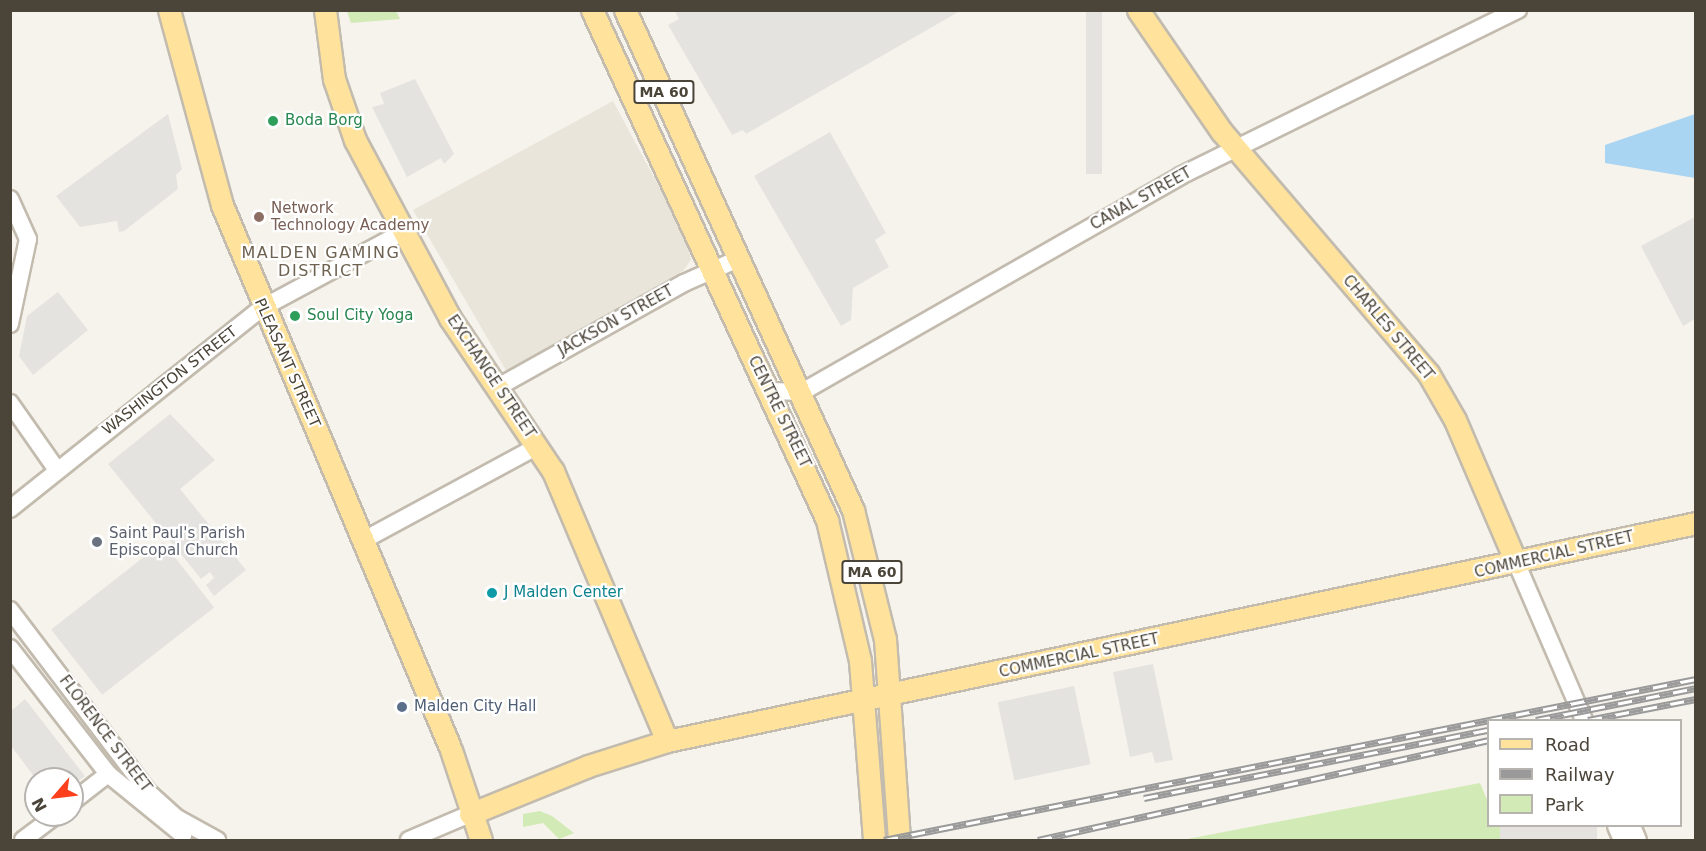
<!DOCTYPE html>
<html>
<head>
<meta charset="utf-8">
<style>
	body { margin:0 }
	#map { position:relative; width:1706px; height:851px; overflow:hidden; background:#f6f3ec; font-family:"DejaVu Sans",sans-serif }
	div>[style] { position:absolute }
	.residential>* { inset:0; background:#eae5da }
	.green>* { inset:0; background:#d2eab5 }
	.parking>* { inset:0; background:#e5e3e0; transform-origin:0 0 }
	.water>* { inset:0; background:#a9d4f2 }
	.roads { filter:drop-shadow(2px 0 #c2bbae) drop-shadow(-2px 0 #c2bbae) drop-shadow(0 2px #c2bbae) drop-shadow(0 -2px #c2bbae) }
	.minor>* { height:16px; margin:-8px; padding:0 8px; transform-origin:8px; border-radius:8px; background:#fff }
	.major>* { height:21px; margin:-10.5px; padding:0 10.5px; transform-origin:10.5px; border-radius:10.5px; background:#ffe39c }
	.rail>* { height:7px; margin-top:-3.5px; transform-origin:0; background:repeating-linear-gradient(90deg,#fff 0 14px,#9a9a9a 0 28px); box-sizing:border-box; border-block:2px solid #9a9a9a }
	.dots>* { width:16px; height:16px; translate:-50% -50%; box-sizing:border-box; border:3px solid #fff; border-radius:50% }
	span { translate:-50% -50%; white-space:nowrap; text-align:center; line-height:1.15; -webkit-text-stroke:4.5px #fff; paint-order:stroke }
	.shield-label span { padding:2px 4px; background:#fff; border:2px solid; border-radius:4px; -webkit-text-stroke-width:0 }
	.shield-label { font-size:14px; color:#4b4439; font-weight:700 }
	.leisure-label { font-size:15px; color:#27864d }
	.left { translate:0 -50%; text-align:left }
	.street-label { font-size:15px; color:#4b4439 }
	.education-label { font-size:15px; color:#785e54 }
	.worship-label { font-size:15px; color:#5b616d }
	.culture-label { font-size:15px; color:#0d838f }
	.service-label { font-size:15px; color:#4e5e75 }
	.neighbourhood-label { font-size:16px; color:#6e6250; letter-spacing:1.5px }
	.frame { position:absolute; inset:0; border:12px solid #4b4439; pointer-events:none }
	.legend { position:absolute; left:1487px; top:719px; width:195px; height:108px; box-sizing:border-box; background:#fff; border:2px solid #b7b4b0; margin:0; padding:8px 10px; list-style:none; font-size:18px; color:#4b4439 }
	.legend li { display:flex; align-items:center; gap:12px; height:30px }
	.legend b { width:30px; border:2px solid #b7b4b0 }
	.north { position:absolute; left:24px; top:767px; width:60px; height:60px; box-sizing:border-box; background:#fff; border:2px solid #b7b4b0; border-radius:50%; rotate:242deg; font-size:16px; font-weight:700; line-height:24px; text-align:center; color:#4b4439 }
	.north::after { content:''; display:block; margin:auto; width:21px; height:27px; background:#fc3f1d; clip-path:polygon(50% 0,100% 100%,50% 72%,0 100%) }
</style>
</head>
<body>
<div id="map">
	<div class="residential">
		<i style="clip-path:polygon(613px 101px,686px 237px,691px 260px,683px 271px,507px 372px,413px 210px)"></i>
	</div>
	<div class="green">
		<i style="clip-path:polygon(347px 11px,396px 11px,400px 19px,351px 23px)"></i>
		<i style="clip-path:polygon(1480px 783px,1488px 802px,1488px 826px,1499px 826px,1506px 840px,1182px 840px)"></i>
		<i style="clip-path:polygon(540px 811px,552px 816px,574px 833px,559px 839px,543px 823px,523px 827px,523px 814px)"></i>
	</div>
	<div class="parking">
		<i style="clip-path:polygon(675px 11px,675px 10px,960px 11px,746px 134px,743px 130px,732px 135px,668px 25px,679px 19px)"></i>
		<i style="left:1086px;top:11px;width:16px;height:163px"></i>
		<i style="clip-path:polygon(415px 79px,454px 154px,444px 164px,441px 158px,407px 177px,372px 107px,384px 104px,380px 93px)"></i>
		<i style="clip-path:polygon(168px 114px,182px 169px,176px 175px,178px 189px,124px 231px,119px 232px,117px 221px,80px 227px,56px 196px)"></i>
		<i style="clip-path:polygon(830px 132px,886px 233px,875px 240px,889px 267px,853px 288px,851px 320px,841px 326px,754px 176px)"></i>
		<i style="clip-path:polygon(1695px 217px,1695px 319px,1683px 326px,1641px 246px)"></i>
		<i style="clip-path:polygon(58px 292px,88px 330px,33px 375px,19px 356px,27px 316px)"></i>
		<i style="clip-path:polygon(170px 414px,215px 460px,180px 489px,246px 570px,214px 596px,206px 585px,214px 578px,210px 572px,201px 579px,108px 464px)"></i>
		<i style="left:163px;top:542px;width:83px;height:142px;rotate:52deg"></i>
		<i style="clip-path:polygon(1153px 664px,1173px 760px,1155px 763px,1152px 752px,1130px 757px,1113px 672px)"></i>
		<i style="left:1074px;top:686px;width:80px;height:78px;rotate:78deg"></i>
		<i style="clip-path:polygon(25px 699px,85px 776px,72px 786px,72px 779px,36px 779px,11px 746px,11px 711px)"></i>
		<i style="left:1500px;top:826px;width:97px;height:15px"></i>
	</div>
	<div class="water">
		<i style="clip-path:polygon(1695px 114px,1695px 178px,1605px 163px,1605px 145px)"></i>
	</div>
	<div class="roads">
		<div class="minor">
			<i style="left:10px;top:199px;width:44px;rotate:65.8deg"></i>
			<i style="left:28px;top:239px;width:87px;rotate:102deg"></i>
			<i style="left:498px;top:387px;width:213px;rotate:-29.2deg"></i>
			<i style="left:684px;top:283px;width:57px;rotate:-23.9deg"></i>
			<i style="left:771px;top:391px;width:31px;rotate:2deg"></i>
			<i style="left:802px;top:392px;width:435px;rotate:-29.7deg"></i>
			<i style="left:1180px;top:176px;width:377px;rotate:-26.2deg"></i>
			<i style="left:10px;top:403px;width:82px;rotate:55deg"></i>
			<i style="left:10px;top:509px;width:322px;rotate:-38.6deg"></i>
			<i style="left:262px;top:308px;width:160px;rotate:-28.3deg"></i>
			<i style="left:364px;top:540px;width:198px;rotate:-28.4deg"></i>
			<i style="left:1516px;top:562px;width:172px;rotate:66.7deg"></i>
			<i style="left:10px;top:610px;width:230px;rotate:52.8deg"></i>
			<i style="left:149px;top:793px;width:38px;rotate:42deg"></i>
			<i style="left:177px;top:818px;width:46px;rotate:28.8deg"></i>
			<i style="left:10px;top:648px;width:160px;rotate:52.1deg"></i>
			<i style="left:108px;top:774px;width:97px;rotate:39.1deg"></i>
			<i style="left:72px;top:802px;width:46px;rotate:-37.9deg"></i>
			<i style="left:1616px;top:826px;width:15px;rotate:67deg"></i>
			<i style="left:1632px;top:826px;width:15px;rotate:67deg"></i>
			<i style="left:23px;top:840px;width:41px;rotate:-37.1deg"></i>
			<i style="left:409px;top:840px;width:66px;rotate:-23.1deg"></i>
		</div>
		<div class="major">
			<i style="left:169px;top:10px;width:202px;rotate:74.8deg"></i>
			<i style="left:222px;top:205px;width:586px;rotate:67.2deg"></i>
			<i style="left:325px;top:10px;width:70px;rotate:82.6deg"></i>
			<i style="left:334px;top:79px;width:65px;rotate:71deg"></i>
			<i style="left:355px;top:140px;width:202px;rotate:61.9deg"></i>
			<i style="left:450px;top:318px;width:184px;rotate:56.1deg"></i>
			<i style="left:553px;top:471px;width:293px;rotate:67.1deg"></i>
			<i style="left:592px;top:10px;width:562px;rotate:65.26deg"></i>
			<i style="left:827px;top:520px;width:145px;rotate:76.8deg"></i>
			<i style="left:860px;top:661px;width:180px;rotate:85.5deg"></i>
			<i style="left:625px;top:10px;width:550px;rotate:65.49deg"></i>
			<i style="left:853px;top:510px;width:133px;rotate:76.1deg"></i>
			<i style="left:885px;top:639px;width:201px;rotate:86deg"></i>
			<i style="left:1138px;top:10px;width:148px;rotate:55.5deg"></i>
			<i style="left:1222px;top:132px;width:317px;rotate:49.5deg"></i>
			<i style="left:1428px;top:373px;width:54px;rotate:60.1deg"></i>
			<i style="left:1455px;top:420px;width:155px;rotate:66.8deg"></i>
			<i style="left:451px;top:750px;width:95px;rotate:71.6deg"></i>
			<i style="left:470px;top:814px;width:127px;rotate:-22.1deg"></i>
			<i style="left:588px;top:766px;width:83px;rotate:-17.6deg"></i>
			<i style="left:667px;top:741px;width:1052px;rotate:-11.96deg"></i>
		</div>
	</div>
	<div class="rail">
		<i style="left:1536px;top:720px;width:163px;rotate:-11.3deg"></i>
		<i style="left:1588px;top:720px;width:110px;rotate:-11deg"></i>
		<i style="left:1144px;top:798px;width:351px;rotate:-11.2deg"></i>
		<i style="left:884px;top:840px;width:828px;rotate:-11.21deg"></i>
		<i style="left:1038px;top:840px;width:461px;rotate:-12.5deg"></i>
	</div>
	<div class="dots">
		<i style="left:273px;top:121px;background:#2e9e5b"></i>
		<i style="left:259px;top:217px;background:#8d6e63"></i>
		<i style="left:295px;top:316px;background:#2e9e5b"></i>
		<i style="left:97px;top:542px;background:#6b7280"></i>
		<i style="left:492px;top:593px;background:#0f9aa8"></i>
		<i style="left:402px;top:707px;background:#5c6f8a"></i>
	</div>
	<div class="shield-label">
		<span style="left:664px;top:92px">MA 60</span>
		<span style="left:872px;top:572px">MA 60</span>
	</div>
	<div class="leisure-label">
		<span class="left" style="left:285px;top:121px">Boda Borg</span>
		<span class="left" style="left:307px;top:316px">Soul City Yoga</span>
	</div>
	<div class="street-label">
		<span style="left:1141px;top:199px;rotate:-29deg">CANAL STREET</span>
		<span style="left:616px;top:321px;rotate:-29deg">JACKSON STREET</span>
		<span style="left:1388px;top:328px;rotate:50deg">CHARLES STREET</span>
		<span style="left:287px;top:363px;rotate:66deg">PLEASANT STREET</span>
		<span style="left:491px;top:377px;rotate:56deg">EXCHANGE STREET</span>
		<span style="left:170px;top:381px;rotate:-38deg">WASHINGTON STREET</span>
		<span style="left:779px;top:412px;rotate:64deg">CENTRE STREET</span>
		<span style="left:1554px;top:555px;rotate:-13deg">COMMERCIAL STREET</span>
		<span style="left:1079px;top:656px;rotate:-12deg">COMMERCIAL STREET</span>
		<span style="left:105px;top:734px;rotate:53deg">FLORENCE STREET</span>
	</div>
	<div class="education-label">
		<span class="left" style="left:271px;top:217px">Network<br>Technology Academy</span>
	</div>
	<div class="worship-label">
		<span class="left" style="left:109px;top:542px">Saint Paul's Parish<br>Episcopal Church</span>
	</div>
	<div class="culture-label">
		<span class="left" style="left:504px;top:593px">J Malden Center</span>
	</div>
	<div class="service-label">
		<span class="left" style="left:414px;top:707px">Malden City Hall</span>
	</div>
	<div class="neighbourhood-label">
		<span style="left:321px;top:262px">MALDEN GAMING<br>DISTRICT</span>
	</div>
	<div class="frame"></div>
	<ul class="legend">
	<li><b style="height:8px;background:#ffe39c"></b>Road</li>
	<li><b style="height:8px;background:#9a9a9a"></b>Railway</li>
	<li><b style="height:16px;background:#d2eab5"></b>Park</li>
	</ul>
	<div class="north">N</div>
</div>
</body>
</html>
